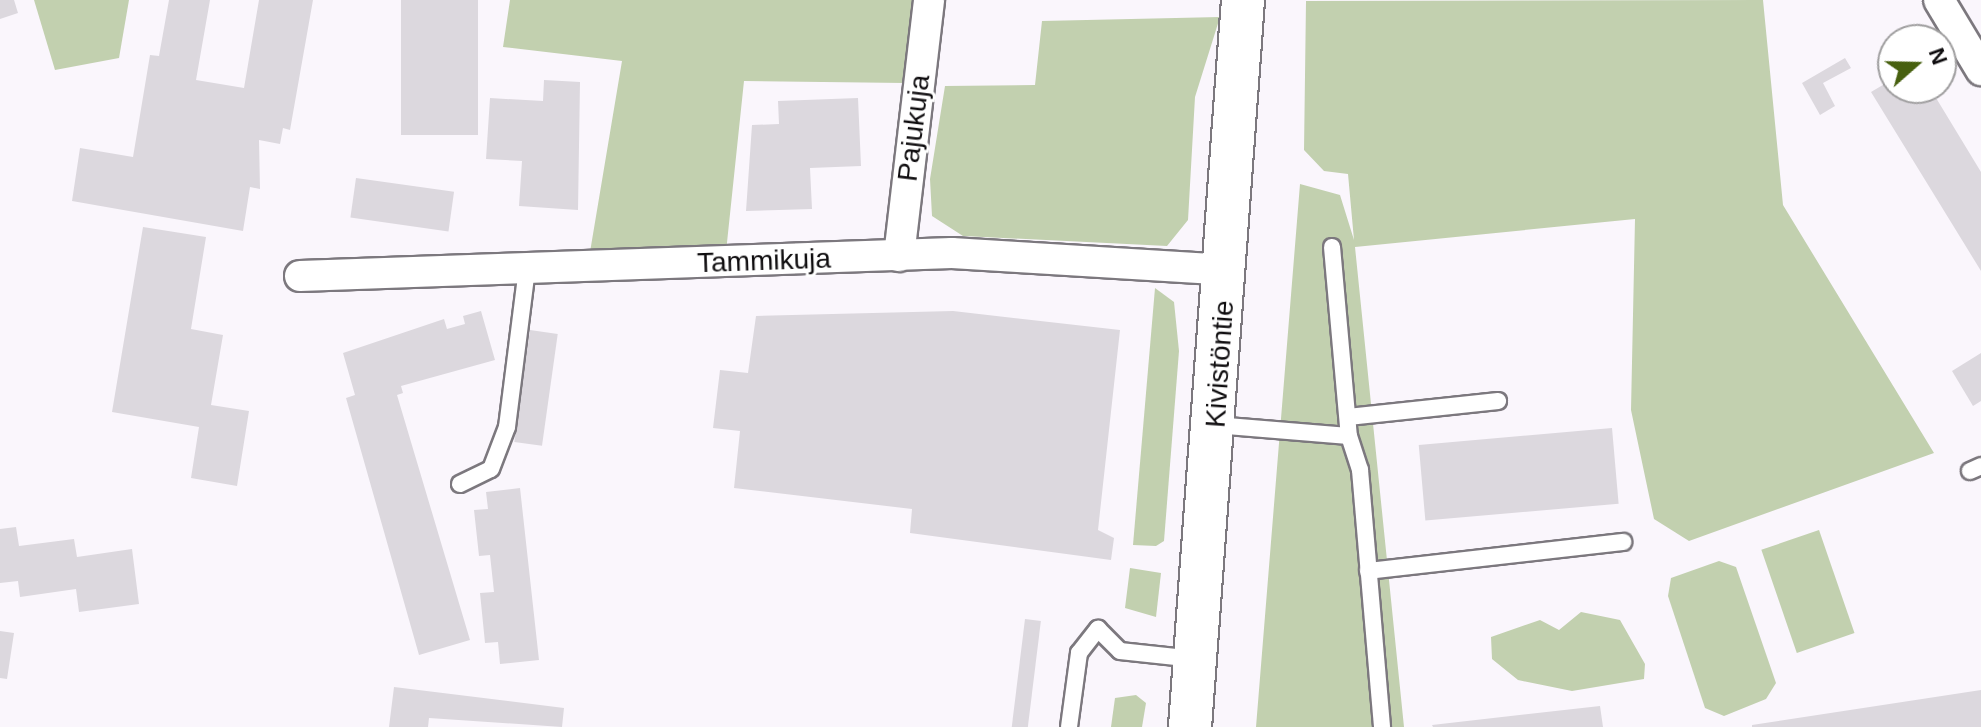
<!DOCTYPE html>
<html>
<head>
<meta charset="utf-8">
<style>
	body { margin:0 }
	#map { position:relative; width:1981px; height:727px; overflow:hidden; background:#faf6fc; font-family:Arial,sans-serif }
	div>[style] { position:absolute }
	.green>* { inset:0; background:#c2d0af; transform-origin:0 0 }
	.building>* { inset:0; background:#dcd8de; transform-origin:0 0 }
	.roads { filter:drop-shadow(2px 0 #7c787e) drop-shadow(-2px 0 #7c787e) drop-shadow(0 2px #7c787e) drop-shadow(0 -2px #7c787e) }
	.lane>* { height:16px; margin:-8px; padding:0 8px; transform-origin:8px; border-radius:8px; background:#fff }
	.street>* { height:30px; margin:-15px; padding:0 15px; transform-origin:15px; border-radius:15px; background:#fff }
	.secondary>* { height:42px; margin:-21px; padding:0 21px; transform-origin:21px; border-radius:21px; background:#fff }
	span { translate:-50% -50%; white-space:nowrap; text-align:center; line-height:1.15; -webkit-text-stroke:6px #fff; paint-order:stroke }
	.street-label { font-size:28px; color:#0f0d0f }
	.north { position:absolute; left:1877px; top:24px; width:80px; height:80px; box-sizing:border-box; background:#fff; border:2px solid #9f9e9f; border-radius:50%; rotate:70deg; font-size:22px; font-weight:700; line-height:32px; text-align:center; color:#0f0d0f }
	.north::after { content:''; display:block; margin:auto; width:28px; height:36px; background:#47600f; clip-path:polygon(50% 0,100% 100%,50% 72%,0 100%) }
</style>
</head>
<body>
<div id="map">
	<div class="green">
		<i style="clip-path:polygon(34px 0,129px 0,119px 58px,55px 70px)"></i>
		<i style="clip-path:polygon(510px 0,917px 0,904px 83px,744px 81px,726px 252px,590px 252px,622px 61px,503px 47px)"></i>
		<i style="clip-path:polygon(1763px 0,1783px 205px,1934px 453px,1689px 541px,1654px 519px,1631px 410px,1635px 219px,1355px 247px,1404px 727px,1256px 727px,1300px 184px,1340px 195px,1354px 240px,1348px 174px,1324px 171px,1304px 150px,1306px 1px)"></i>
		<i style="clip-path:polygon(1220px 17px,1195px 97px,1188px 220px,1167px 246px,963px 236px,932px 216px,930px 179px,945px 86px,1035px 85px,1042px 21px)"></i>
		<i style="clip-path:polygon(1155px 288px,1174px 302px,1179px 351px,1164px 541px,1156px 546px,1133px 545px)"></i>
		<i style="left:1819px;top:530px;width:109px;height:61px;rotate:71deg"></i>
		<i style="clip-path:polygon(1719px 561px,1736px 567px,1776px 683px,1766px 699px,1724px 716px,1705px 708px,1668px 596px,1671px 578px)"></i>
		<i style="clip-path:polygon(1130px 568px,1161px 573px,1156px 617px,1125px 608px)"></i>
		<i style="clip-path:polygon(1581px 612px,1620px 620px,1645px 664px,1644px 679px,1572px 691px,1518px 680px,1492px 659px,1491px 637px,1540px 620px,1559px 630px)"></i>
		<i style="clip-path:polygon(1136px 695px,1146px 703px,1142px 727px,1111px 727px,1115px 698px)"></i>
	</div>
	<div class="building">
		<i style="clip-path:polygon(0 0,14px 0,18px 13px,0 19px)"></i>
		<i style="clip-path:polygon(169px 0,210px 0,196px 80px,244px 88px,259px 0,313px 0,290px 130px,283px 128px,280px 144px,259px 140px,260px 189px,250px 187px,243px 231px,72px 201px,80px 148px,133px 157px,150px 55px,159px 56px)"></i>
		<i style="left:401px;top:0;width:77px;height:135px"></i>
		<i style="clip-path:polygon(1845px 58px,1851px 68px,1823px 83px,1835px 106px,1820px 115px,1802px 83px)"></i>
		<i style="clip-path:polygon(1893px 79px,1893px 88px,1930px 88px,1981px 172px,1981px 271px,1871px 92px)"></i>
		<i style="clip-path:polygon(544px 80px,580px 82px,578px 210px,519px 206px,522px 161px,486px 159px,490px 98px,543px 101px)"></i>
		<i style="clip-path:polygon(858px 98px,861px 166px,810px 168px,812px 209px,746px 211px,752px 125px,779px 124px,778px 101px)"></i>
		<i style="left:356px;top:178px;width:99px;height:40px;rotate:8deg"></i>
		<i style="clip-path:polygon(143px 227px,206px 237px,191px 329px,223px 335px,211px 405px,249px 411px,237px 486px,191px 478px,199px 427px,112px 412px)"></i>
		<i style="clip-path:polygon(481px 311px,495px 360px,401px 386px,403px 393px,397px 395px,470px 640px,419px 655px,346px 398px,355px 395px,343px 353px,444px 319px,447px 329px,465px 324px,463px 316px)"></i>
		<i style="clip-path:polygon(953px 311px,1120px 330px,1098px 530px,1114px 538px,1111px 560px,910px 533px,912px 509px,734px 488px,740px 431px,713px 428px,720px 370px,748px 373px,756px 316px)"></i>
		<i style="left:530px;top:330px;width:28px;height:113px;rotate:8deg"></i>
		<i style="clip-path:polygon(1981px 353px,1981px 401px,1973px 406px,1952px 371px)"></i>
		<i style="left:1612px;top:428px;width:76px;height:194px;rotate:85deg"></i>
		<i style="clip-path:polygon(520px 488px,539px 660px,500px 664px,498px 642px,485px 643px,480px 593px,494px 592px,490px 555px,479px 556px,474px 510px,488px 509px,486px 492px)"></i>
		<i style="clip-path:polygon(16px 527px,19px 546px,74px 539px,77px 557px,132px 549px,139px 604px,79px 612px,76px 589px,20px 597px,18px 581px,0 583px,0 529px)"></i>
		<i style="left:1025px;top:619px;width:16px;height:109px;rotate:7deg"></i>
		<i style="clip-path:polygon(0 631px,14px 633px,7px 679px,0 678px)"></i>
		<i style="clip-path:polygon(394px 687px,564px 708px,562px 727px,429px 718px,428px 727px,389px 727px)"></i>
		<i style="clip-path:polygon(1981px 690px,1981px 727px,1752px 727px,1752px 725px)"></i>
		<i style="clip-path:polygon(1600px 706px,1603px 727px,1433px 727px,1432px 725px)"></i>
	</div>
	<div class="roads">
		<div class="lane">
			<i style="left:1332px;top:247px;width:190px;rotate:84.9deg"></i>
			<i style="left:1349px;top:436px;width:36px;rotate:72deg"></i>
			<i style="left:1360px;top:470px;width:258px;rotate:85.1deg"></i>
			<i style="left:1348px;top:417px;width:151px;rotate:-6.1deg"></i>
			<i style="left:1215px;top:425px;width:134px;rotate:4.7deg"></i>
			<i style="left:1970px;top:471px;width:12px;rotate:-24deg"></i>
			<i style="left:460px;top:484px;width:34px;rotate:-26deg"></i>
			<i style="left:491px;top:469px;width:45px;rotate:-69.1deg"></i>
			<i style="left:507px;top:427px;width:159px;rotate:-82.8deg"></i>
			<i style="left:1368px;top:571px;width:257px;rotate:-6.5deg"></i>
			<i style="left:1069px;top:727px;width:75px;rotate:-82.3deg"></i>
			<i style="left:1079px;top:653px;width:31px;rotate:-52deg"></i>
			<i style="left:1098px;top:629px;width:31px;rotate:45deg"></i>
			<i style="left:1120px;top:651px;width:75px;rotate:6.1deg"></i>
		</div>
		<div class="street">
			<i style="left:1939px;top:0;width:82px;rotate:59deg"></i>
			<i style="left:899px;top:256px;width:258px;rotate:-83.3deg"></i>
			<i style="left:300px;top:276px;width:652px;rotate:-2.02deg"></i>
			<i style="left:952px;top:253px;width:276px;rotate:3.5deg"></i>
		</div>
		<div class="secondary">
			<i style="left:1190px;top:727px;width:729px;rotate:-85.83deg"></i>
		</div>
	</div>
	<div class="street-label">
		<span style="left:914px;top:128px;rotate:-83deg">Pajukuja</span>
		<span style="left:764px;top:261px;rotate:-2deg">Tammikuja</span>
		<span style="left:1220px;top:364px;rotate:-86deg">Kivistöntie</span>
	</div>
	<div class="north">N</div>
</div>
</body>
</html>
